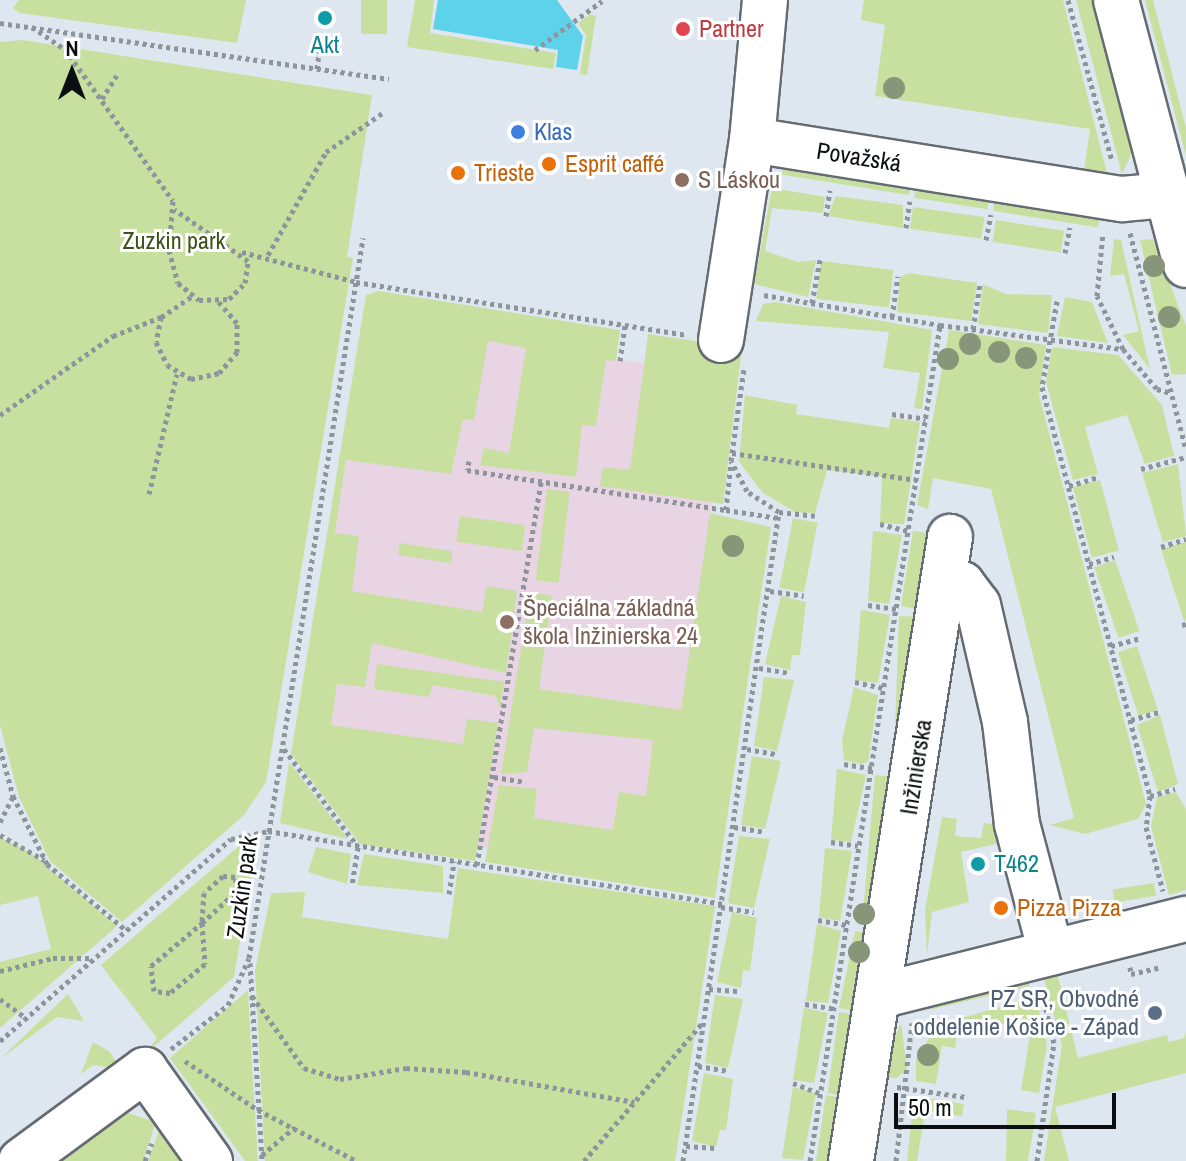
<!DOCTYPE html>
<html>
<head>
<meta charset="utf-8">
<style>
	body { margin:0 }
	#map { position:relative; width:1186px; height:1161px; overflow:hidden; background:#dee6ef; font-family:"Archivo Narrow",sans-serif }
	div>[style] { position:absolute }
	.education>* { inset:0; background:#e8d4e3 }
	.green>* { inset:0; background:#c8e09f; transform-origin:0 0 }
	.water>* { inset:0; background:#5ed2ea }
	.path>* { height:5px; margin-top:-2.5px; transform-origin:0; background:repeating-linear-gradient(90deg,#8e949b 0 4px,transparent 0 8px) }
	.roads { filter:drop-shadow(2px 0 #656b73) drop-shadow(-2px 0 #656b73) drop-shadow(0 2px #656b73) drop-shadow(0 -2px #656b73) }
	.minor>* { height:44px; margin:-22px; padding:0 22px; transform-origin:22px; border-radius:22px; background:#fff }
	.trees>* { width:22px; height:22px; margin:-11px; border-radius:50%; background:#879579 }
	.dots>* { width:22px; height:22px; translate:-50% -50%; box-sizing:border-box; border:4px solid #fff; border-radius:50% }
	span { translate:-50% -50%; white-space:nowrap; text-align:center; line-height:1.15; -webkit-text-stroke:6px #fff; paint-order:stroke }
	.health-label { font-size:24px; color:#be3a42 }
	.left { translate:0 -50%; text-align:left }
	.culture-label { font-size:24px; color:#0d838f }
	.shop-label { font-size:24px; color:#366cbe }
	.street-label { font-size:24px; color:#0c0f12 }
	.food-label { font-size:24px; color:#c56008 }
	.education-label { font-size:24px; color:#785e54 }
	.park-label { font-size:24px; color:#405219 }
	.service-label { font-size:24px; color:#4e5e75 }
	.right { translate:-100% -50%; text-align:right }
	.north { position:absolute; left:32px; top:32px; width:80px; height:80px; -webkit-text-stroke:6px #fff; paint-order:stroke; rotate:0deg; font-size:22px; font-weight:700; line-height:32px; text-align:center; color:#0c0f12 }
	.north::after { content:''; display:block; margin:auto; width:28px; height:36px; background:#0c0f12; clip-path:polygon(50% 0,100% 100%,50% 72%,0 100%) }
	.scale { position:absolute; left:894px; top:1093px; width:222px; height:36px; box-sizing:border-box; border:4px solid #0c0f12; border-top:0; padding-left:10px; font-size:24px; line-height:28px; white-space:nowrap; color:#0c0f12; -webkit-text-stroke:6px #fff; paint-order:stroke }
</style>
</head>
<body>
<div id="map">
	<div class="education">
		<i style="clip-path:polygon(370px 313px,645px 364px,712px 502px,658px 873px,370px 832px,301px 743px)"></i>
	</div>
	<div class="green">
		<i style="clip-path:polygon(19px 0,246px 0,237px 43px,20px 13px,13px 8px)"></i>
		<i style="left:361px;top:0;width:26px;height:34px"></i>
		<i style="clip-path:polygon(415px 0,434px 0,430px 33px,556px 53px,553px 69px,407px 47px)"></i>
		<i style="clip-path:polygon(864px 0,1063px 0,1109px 181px,1084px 171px,1090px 129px,875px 96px,885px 25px,861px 20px)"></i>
		<i style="clip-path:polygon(1076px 0,1099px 0,1134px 148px,1122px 174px)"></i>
		<i style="clip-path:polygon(1145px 0,1153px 0,1186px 128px,1186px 156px)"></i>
		<i style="clip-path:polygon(590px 14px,596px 16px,587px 75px,580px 74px,586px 35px,578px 23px)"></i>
		<i style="clip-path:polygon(22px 40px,372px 95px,347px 257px,353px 258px,266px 782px,244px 815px,122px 922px,50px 861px,19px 797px,0 725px,0 42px)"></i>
		<i style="clip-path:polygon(794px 164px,912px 180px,909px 195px,778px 174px)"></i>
		<i style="left:917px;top:181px;width:74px;height:17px;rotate:9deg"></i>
		<i style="clip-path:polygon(772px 188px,825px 197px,823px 213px,772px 208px,765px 251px,798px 262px,816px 260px,808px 297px,754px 284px)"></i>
		<i style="left:996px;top:193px;width:106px;height:18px;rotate:9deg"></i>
		<i style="clip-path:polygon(836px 196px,903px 205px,903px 228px,828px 216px)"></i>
		<i style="left:913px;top:207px;width:72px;height:22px;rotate:8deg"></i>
		<i style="left:996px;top:220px;width:69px;height:22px;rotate:9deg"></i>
		<i style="clip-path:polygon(1114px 239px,1121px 240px,1150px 369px,1123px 335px,1139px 331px,1124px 274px,1110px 276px)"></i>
		<i style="clip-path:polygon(1153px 239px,1186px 326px,1186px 374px,1172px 375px,1140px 240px)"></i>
		<i style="left:821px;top:261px;width:73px;height:38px;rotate:7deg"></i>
		<i style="clip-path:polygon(909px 273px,977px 283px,971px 321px,897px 312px,900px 277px)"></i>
		<i style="clip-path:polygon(983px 284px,1006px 294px,1052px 295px,1048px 333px,978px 324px)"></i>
		<i style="clip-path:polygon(379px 291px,620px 330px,616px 361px,606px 360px,596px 426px,582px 425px,576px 477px,480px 465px,484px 448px,509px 453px,526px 348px,488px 341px,474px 420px,463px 419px,451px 474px,346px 460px,335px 533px,359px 536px,352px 591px,482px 612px,487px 586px,517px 591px,506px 673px,372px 643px,365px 687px,337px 684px,331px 725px,463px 744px,467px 719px,498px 723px,475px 861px,360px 844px,291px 754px,366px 295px)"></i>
		<i style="clip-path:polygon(1065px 297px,1092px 302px,1108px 343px,1057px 336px)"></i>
		<i style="clip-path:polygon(776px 302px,932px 330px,922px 409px,914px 408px,920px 373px,883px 368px,889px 332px,756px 321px,763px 304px)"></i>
		<i style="clip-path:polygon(949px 330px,1046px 345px,1039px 395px,1146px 804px,1138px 819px,1085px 834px,1050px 825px,1074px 818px,991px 489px,933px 478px,928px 509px,917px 505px)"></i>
		<i style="clip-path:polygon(648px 334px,742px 348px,723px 504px,600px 486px,603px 467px,630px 470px)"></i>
		<i style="clip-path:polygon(1052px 347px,1118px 355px,1162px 405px,1174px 456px,1145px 464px,1127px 415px,1085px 427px,1098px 474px,1073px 480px,1046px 382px)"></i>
		<i style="clip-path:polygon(745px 395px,797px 405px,796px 414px,889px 428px,891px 418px,920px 422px,904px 524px,880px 523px,882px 477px,827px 470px,815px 513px,795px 512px,763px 493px,739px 462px)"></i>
		<i style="clip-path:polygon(1178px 464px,1186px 536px,1163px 542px,1142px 473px)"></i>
		<i style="left:1100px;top:480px;width:73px;height:28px;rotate:75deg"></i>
		<i style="left:547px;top:489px;width:23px;height:92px;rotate:7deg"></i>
		<i style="clip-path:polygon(710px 513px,771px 527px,715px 898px,485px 862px,499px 785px,537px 789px,534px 818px,613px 830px,619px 792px,646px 796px,653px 740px,534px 728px,527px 772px,501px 774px,530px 592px,552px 596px,539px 689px,681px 710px)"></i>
		<i style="left:460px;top:516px;width:66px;height:26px;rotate:8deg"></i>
		<i style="left:793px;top:518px;width:25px;height:71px;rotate:11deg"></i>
		<i style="clip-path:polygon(873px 531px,902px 535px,889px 604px,868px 601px)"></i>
		<i style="clip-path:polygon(913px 531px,927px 533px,922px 610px,901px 606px)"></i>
		<i style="clip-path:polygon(1186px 542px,1186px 620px,1184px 621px,1161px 549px)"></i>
		<i style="left:400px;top:543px;width:53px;height:12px;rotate:9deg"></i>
		<i style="left:1115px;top:560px;width:75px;height:22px;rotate:71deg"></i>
		<i style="clip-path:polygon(781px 596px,806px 602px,800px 655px,792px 655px,790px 670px,765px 664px)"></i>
		<i style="clip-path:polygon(861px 610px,890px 615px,878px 683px,855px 680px)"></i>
		<i style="left:899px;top:616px;width:23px;height:148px;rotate:2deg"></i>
		<i style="left:1137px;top:646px;width:67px;height:20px;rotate:72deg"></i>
		<i style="clip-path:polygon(377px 664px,504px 682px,500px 710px,496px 696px,432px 685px,429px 697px,374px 689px)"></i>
		<i style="clip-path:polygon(764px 677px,794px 680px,777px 751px,754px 746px)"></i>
		<i style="clip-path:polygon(854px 687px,878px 695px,868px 762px,861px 764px,844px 760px,842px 741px)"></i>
		<i style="clip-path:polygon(1160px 715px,1178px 784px,1158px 792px,1137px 725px)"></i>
		<i style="clip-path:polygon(752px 756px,781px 761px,765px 829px,741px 825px)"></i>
		<i style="clip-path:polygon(289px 762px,348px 839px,280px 823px)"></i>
		<i style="clip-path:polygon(837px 769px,866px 775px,851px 842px,831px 840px)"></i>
		<i style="left:875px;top:775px;width:23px;height:147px;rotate:5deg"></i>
		<i style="clip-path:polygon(1176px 792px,1186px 809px,1186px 890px,1169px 895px,1151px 826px,1157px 797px)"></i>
		<i style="clip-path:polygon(942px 817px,957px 819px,955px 836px,981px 838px,984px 823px,999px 825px,1004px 842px,961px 852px,969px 902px,932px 912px,927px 955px,925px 910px)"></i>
		<i style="clip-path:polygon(739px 836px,770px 839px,754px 908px,728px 903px)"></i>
		<i style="clip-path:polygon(0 837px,30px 852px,117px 926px,0 1028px,0 962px,51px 949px,38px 896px,0 905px)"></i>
		<i style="clip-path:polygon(246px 840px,255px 854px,234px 977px,144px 1055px,157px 1038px,101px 965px)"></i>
		<i style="clip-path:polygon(316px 847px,351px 854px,347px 884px,308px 872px)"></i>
		<i style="clip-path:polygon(825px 848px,852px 851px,840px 921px,819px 917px)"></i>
		<i style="clip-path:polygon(364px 854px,443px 866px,443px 893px,357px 885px)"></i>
		<i style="clip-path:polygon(458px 868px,715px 906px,675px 1161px,265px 1161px,255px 971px,271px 893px,305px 892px,302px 917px,448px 939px)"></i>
		<i style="left:1154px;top:883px;width:13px;height:42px;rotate:81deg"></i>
		<i style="clip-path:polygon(732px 912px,757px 918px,750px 971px,743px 970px,741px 988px,717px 982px)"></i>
		<i style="clip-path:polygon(817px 924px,841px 931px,828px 1003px,806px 1001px)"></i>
		<i style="clip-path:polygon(855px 931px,873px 934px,861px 1012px,839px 1008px)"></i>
		<i style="clip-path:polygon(1056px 968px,1078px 1058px,1167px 1035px,1169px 1042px,1184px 1038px,1186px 1031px,1186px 1073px,1055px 1107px,1069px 1161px,1044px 1161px,1062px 1045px,1044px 979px)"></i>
		<i style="clip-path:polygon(1026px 976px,1030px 986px,929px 1010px,938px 1002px)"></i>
		<i style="clip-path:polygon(248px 990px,252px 1065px,258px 1161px,245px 1161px,170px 1058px)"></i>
		<i style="clip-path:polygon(68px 994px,84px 1021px,57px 1017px,0 1059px)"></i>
		<i style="clip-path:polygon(715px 995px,743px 999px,728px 1068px,705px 1063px)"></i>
		<i style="clip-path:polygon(1036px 997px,1047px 1045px,1039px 1093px,1021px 1090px,1031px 1028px,975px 1019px,972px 1037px,957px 1035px,955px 1048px,942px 1046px,936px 1084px,916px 1081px,916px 1060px,937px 1025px)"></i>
		<i style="clip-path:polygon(804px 1008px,828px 1013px,814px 1083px,793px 1080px)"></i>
		<i style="left:839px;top:1012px;width:21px;height:82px;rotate:8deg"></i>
		<i style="clip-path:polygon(901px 1023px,907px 1069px,897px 1078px,878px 1076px)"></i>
		<i style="clip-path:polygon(93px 1042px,110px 1052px,120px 1069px,93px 1065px,81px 1074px)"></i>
		<i style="clip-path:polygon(704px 1073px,733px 1079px,726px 1130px,720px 1130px,716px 1147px,692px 1141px)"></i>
		<i style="clip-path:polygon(793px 1087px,816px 1093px,803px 1160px,782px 1158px)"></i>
		<i style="clip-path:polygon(826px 1095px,847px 1099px,834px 1161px,816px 1161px)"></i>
		<i style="clip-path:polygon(914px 1096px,964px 1104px,962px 1116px,925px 1111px,917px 1161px,907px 1161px)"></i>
		<i style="clip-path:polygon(1007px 1109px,1036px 1113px,1028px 1161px,1006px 1161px)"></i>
		<i style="clip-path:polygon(125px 1112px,156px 1122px,143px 1161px,36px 1161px)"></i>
		<i style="clip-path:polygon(161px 1125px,193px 1161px,148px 1161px)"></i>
	</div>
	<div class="water">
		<i style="clip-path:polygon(438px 0,557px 0,583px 36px,577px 70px,556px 67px,558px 50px,433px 29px)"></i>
	</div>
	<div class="path">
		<i style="left:1068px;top:0;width:167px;rotate:74.7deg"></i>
		<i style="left:0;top:23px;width:393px;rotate:8.2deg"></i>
		<i style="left:32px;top:27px;width:40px;rotate:34deg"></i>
		<i style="left:65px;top:49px;width:186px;rotate:54.6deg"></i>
		<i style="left:173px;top:201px;width:49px;rotate:94.7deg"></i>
		<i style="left:169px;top:250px;width:34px;rotate:75deg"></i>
		<i style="left:178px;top:283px;width:27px;rotate:39deg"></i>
		<i style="left:199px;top:300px;width:30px;rotate:-2deg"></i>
		<i style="left:229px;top:299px;width:23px;rotate:-45deg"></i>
		<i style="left:245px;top:283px;width:22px;rotate:-82deg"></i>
		<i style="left:248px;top:261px;width:90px;rotate:-144.9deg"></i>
		<i style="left:535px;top:50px;width:83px;rotate:-36.2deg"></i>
		<i style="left:317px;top:69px;width:33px;rotate:-83deg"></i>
		<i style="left:102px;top:99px;width:31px;rotate:-58deg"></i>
		<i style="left:826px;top:216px;width:26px;rotate:-81deg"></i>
		<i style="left:906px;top:228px;width:27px;rotate:-82deg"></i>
		<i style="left:1130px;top:233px;width:223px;rotate:75.5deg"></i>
		<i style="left:986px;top:240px;width:26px;rotate:-79deg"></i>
		<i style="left:242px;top:252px;width:118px;rotate:14.7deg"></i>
		<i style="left:356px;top:282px;width:335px;rotate:9.1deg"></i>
		<i style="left:1065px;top:253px;width:26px;rotate:-79deg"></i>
		<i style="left:268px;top:255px;width:118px;rotate:-60.6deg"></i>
		<i style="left:326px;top:152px;width:70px;rotate:-34.6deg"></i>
		<i style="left:764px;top:295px;width:179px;rotate:9.7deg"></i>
		<i style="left:191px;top:297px;width:36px;rotate:146deg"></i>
		<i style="left:161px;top:317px;width:25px;rotate:101deg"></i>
		<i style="left:156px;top:342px;width:25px;rotate:64deg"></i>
		<i style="left:167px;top:365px;width:28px;rotate:30deg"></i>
		<i style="left:191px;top:379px;width:29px;rotate:-12deg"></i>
		<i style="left:219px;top:373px;width:28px;rotate:-49deg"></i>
		<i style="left:237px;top:352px;width:29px;rotate:-90deg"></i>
		<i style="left:237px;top:323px;width:28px;rotate:-131deg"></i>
		<i style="left:1057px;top:301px;width:87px;rotate:99.9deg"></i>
		<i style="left:1042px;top:387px;width:423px;rotate:75.2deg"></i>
		<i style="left:1150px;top:796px;width:31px;rotate:97deg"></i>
		<i style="left:1146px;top:827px;width:66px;rotate:75.1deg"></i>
		<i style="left:812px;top:303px;width:44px;rotate:-79.5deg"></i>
		<i style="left:892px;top:317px;width:41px;rotate:-81.7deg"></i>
		<i style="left:973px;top:329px;width:46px;rotate:-81.2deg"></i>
		<i style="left:1123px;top:349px;width:52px;rotate:49.6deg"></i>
		<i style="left:1157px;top:389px;width:15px;rotate:16deg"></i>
		<i style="left:620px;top:361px;width:36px;rotate:-82deg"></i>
		<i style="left:892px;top:414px;width:34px;rotate:8deg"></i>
		<i style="left:0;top:415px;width:138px;rotate:-35deg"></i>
		<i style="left:113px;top:336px;width:52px;rotate:-21.6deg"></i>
		<i style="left:732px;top:453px;width:187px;rotate:8.3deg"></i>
		<i style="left:469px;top:461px;width:9px;rotate:103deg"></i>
		<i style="left:467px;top:470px;width:262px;rotate:8.8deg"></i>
		<i style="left:726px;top:510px;width:48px;rotate:-84.1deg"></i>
		<i style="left:1141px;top:469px;width:47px;rotate:-14.9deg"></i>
		<i style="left:1069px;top:486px;width:31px;rotate:-17deg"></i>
		<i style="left:149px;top:494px;width:123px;rotate:-76.9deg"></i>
		<i style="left:726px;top:510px;width:53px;rotate:8.7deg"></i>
		<i style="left:779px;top:512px;width:36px;rotate:6deg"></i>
		<i style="left:880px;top:524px;width:30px;rotate:14deg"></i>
		<i style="left:1161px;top:547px;width:26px;rotate:-18deg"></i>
		<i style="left:1089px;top:564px;width:26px;rotate:-16deg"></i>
		<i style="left:770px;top:591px;width:34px;rotate:8deg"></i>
		<i style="left:868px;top:605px;width:30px;rotate:8deg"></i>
		<i style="left:1182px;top:625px;width:4px;rotate:-14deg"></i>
		<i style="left:1111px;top:646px;width:31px;rotate:-15deg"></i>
		<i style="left:759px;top:668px;width:31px;rotate:9deg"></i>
		<i style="left:855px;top:682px;width:30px;rotate:12deg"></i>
		<i style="left:1131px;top:720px;width:29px;rotate:-16deg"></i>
		<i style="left:0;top:748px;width:50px;rotate:74.8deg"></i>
		<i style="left:13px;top:796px;width:76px;rotate:63.4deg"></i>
		<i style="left:47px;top:864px;width:103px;rotate:39.9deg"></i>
		<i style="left:284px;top:749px;width:123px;rotate:52.9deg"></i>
		<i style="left:358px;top:847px;width:38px;rotate:99deg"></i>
		<i style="left:747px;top:749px;width:29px;rotate:10deg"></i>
		<i style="left:844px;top:764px;width:30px;rotate:9deg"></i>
		<i style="left:494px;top:777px;width:32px;rotate:9deg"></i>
		<i style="left:1150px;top:796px;width:26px;rotate:-16deg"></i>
		<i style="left:0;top:822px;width:29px;rotate:-63deg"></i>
		<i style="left:734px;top:827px;width:31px;rotate:9deg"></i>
		<i style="left:0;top:835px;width:51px;rotate:29.6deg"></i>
		<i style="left:831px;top:842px;width:27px;rotate:8deg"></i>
		<i style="left:477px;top:865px;width:389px;rotate:-80.5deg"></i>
		<i style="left:449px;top:894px;width:33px;rotate:-81deg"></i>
		<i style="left:721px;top:907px;width:33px;rotate:9deg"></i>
		<i style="left:818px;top:920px;width:29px;rotate:10deg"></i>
		<i style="left:202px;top:923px;width:41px;rotate:85.8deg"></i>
		<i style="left:205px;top:964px;width:45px;rotate:140.4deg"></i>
		<i style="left:170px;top:993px;width:16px;rotate:-173deg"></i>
		<i style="left:154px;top:991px;width:25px;rotate:-97deg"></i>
		<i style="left:151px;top:966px;width:67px;rotate:-40.1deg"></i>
		<i style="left:202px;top:923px;width:49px;rotate:-42.5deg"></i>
		<i style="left:238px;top:890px;width:13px;rotate:-103deg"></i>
		<i style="left:235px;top:877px;width:12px;rotate:-175deg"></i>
		<i style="left:223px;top:876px;width:25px;rotate:138deg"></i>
		<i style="left:204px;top:893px;width:30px;rotate:94deg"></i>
		<i style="left:250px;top:963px;width:198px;rotate:86.5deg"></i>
		<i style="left:1130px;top:967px;width:7px;rotate:82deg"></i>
		<i style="left:1131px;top:974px;width:28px;rotate:-13deg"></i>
		<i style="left:0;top:971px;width:55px;rotate:-13.8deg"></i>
		<i style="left:53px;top:958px;width:40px"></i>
		<i style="left:709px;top:989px;width:31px;rotate:4deg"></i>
		<i style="left:252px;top:996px;width:89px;rotate:54.2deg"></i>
		<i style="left:304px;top:1068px;width:38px;rotate:17deg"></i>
		<i style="left:340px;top:1079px;width:67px;rotate:-9.5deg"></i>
		<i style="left:406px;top:1068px;width:60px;rotate:3.8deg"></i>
		<i style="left:466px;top:1072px;width:171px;rotate:10.1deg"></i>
		<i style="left:0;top:999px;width:31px;rotate:36deg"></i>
		<i style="left:805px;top:1004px;width:31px;rotate:9deg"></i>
		<i style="left:0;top:1041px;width:307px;rotate:-41.2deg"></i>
		<i style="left:231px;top:839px;width:38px;rotate:-12deg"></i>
		<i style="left:268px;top:831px;width:460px;rotate:9.1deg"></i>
		<i style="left:171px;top:1049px;width:72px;rotate:-37.7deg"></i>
		<i style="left:228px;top:1005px;width:51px;rotate:-65.9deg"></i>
		<i style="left:249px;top:958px;width:729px;rotate:-81deg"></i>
		<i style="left:185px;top:1061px;width:88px;rotate:33.9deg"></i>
		<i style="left:258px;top:1110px;width:111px;rotate:27.3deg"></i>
		<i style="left:698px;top:1066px;width:30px;rotate:9deg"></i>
		<i style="left:793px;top:1083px;width:28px;rotate:21deg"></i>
		<i style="left:897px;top:1087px;width:69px;rotate:8.4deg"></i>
		<i style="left:686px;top:1146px;width:30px;rotate:4deg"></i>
		<i style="left:262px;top:1155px;width:43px;rotate:-40.3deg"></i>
		<i style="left:145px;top:1161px;width:19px;rotate:-69deg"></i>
		<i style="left:584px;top:1161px;width:183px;rotate:-49.4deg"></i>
		<i style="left:683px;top:1161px;width:656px;rotate:-81.59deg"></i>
		<i style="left:779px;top:512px;width:38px;rotate:-147deg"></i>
		<i style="left:747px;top:491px;width:34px;rotate:-118deg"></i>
		<i style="left:731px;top:461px;width:94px;rotate:-82deg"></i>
		<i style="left:810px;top:1161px;width:846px;rotate:-81.16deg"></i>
		<i style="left:940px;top:325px;width:185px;rotate:7.5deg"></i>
		<i style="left:1123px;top:349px;width:59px;rotate:-116.1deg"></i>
		<i style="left:1097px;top:296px;width:63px;rotate:-84.6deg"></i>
		<i style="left:896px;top:1161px;width:139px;rotate:-83.4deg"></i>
		<i style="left:1037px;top:1161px;width:119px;rotate:-81.8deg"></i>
		<i style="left:1054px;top:1043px;width:51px;rotate:-103.5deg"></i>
	</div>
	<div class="roads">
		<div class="minor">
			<i style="left:1116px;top:0;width:274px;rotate:75.2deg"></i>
			<i style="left:752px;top:140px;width:141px;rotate:-84.7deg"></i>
			<i style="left:721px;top:340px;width:202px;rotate:-81.2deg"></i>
			<i style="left:752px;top:140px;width:375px;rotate:9.1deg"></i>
			<i style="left:1122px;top:199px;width:46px;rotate:-5deg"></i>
			<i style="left:944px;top:579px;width:19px;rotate:16deg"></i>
			<i style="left:962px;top:584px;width:26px;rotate:53deg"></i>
			<i style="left:978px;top:605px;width:120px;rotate:77deg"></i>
			<i style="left:1005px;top:722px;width:103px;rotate:83.3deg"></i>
			<i style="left:1017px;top:824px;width:133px;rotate:75.2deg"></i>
			<i style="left:879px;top:996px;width:317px;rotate:-14.1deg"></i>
			<i style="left:21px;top:1161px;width:154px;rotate:-36.3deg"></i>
			<i style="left:145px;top:1070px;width:112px;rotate:54.5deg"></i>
			<i style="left:851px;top:1161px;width:632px;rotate:-80.98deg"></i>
		</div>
	</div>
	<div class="trees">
		<i style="left:894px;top:88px"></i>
		<i style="left:1154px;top:266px"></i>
		<i style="left:1169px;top:317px"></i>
		<i style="left:970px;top:344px"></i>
		<i style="left:999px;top:352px"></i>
		<i style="left:1026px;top:358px"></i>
		<i style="left:948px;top:359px"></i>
		<i style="left:733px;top:546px"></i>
		<i style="left:864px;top:914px"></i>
		<i style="left:859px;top:952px"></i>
		<i style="left:928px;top:1055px"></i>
	</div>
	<div class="dots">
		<i style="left:325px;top:18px;background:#0f9aa8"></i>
		<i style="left:683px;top:29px;background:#e0444e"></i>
		<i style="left:518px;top:132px;background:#3f7fe0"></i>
		<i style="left:549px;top:164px;background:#e8710a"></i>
		<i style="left:458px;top:173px;background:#e8710a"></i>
		<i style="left:682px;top:180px;background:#8d6e63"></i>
		<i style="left:507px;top:622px;background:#8d6e63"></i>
		<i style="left:978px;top:864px;background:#0f9aa8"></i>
		<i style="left:1001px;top:908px;background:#e8710a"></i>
		<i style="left:1155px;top:1013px;background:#5c6f8a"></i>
	</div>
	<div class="health-label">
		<span class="left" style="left:699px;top:29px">Partner</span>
	</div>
	<div class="culture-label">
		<span style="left:325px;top:45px">Akt</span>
		<span class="left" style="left:994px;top:864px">T462</span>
	</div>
	<div class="shop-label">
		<span class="left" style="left:534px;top:132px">Klas</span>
	</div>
	<div class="street-label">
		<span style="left:859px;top:157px;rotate:9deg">Považská</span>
		<span style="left:916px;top:767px;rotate:-81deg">Inžinierska</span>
		<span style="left:242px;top:887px;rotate:-82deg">Zuzkin park</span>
	</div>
	<div class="food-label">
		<span class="left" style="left:565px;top:164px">Esprit caffé</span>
		<span class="left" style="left:474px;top:173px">Trieste</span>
		<span class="left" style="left:1017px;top:908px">Pizza Pizza</span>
	</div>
	<div class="education-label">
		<span class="left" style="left:698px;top:180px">S Láskou</span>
		<span class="left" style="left:523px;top:622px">Špeciálna základná<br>škola Inžinierska 24</span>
	</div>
	<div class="park-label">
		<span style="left:174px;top:241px">Zuzkin park</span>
	</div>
	<div class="service-label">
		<span class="right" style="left:1139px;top:1013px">PZ SR, Obvodné<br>oddelenie Košice - Západ</span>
	</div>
	<div class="north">N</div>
	<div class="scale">50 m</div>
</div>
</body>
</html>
